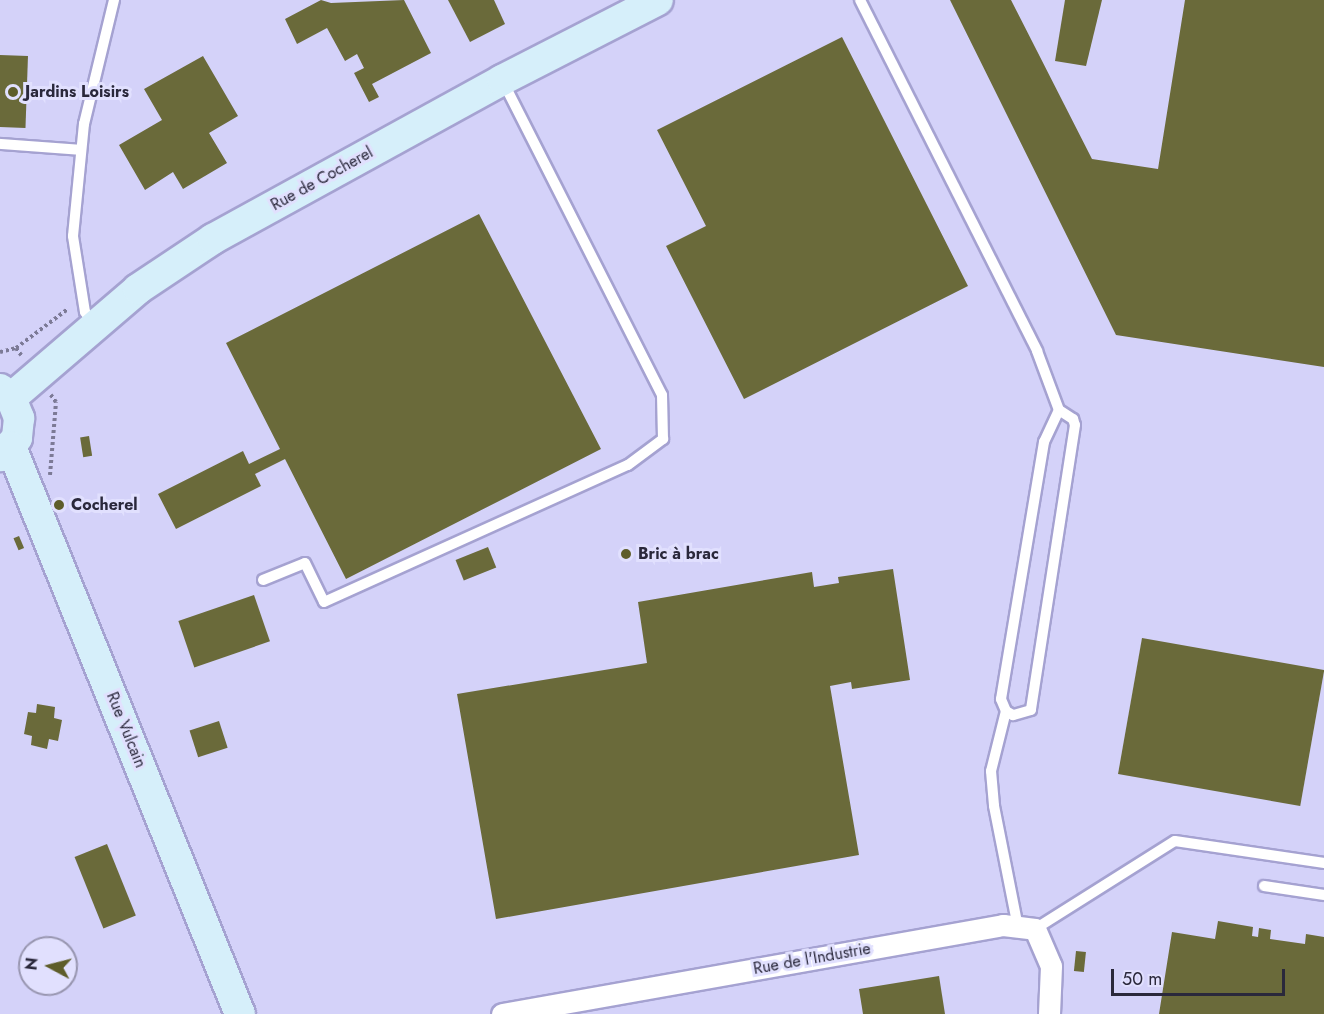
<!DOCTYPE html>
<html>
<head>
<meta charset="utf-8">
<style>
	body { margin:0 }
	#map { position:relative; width:1324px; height:1014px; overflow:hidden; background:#d4d2f9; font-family:Jost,sans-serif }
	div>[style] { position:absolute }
	.building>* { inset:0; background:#6a6a3a; transform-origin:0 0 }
	.path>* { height:4px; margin-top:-2px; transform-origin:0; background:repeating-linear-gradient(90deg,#7c7a96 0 3px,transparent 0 6px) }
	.roads { filter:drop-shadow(2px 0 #a5a2d1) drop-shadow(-2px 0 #a5a2d1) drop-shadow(0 2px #a5a2d1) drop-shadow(0 -2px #a5a2d1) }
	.lane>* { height:10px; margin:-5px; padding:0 5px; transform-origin:5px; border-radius:5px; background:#fff }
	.street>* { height:21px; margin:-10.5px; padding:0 10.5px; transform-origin:10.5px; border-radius:10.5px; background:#fff }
	.secondary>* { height:30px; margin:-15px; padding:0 15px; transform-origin:15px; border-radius:15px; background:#d6effa }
	.dots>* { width:16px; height:16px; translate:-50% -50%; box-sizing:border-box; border:3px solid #e1e0fe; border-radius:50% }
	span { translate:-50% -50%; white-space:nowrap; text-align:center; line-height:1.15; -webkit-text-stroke:6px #e1e0fe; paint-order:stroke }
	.poi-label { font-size:16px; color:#2a283b; font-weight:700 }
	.left { translate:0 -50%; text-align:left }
	.street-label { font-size:16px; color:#2a283b }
	.north { position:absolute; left:18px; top:936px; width:60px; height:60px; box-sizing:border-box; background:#e1e0fe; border:2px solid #9896b0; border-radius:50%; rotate:277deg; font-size:16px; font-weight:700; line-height:24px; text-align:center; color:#2a283b }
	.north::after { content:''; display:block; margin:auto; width:21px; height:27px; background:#5e5d2a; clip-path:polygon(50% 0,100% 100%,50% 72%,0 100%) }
	.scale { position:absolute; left:1111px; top:969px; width:174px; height:27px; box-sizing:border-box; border:3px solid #2a283b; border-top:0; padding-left:8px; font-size:18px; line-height:21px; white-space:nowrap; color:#2a283b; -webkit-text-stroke:4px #e1e0fe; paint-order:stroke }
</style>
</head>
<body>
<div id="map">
	<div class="building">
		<i style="clip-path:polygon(321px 0,331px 3px,404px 0,431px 53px,372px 84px,379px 97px,369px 102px,354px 73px,364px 68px,357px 54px,345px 61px,327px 28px,297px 44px,285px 19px)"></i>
		<i style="clip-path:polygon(448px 0,494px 0,505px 24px,470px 42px)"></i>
		<i style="clip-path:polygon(950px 0,1011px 0,1092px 159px,1158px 169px,1185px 0,1324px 0,1324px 367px,1116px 335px)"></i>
		<i style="clip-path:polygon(1065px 0,1102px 0,1086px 66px,1055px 61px)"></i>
		<i style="clip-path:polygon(842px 37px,968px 286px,744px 399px,666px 246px,706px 226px,657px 130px)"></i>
		<i style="left:0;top:55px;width:28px;height:72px;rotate:2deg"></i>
		<i style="clip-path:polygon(203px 56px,238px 116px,209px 133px,227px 163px,183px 189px,173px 172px,145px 190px,119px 145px,162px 120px,144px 89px)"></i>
		<i style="clip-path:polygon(479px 214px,601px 449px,346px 579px,285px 459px,255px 474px,261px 486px,176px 529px,158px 494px,243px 451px,249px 464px,280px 449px,226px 343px)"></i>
		<i style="left:89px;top:436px;width:20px;height:9px;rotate:81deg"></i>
		<i style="left:19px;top:536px;width:13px;height:6px;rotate:67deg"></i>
		<i style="left:488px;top:547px;width:22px;height:35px;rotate:68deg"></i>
		<i style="clip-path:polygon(893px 569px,910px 680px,852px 689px,851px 682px,830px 686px,859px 855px,496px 919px,457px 694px,647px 663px,638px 602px,812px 572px,814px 587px,839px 583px,838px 577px)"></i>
		<i style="left:254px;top:595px;width:49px;height:80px;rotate:71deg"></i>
		<i style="left:1142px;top:638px;width:185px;height:138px;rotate:10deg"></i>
		<i style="clip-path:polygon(37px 704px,55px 707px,54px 718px,62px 720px,58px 741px,49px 739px,47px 749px,31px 745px,32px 736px,24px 734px,28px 712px,36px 713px)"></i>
		<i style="left:219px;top:721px;width:28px;height:31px;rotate:72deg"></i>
		<i style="left:107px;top:844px;width:77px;height:35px;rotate:68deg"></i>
		<i style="clip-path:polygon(1218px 921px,1253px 927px,1252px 936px,1258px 937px,1259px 928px,1271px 930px,1270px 939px,1305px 944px,1306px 934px,1324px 937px,1324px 1014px,1159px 1014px,1172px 932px,1215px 939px)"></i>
		<i style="left:1076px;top:951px;width:10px;height:20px;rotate:6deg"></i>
		<i style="clip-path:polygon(939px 976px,945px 1014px,863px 1014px,859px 989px)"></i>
	</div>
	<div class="path">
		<i style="left:16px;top:348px;width:65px;rotate:-36.9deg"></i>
		<i style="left:0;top:352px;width:16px;rotate:-14deg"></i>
		<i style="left:16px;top:348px;width:9px;rotate:54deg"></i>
		<i style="left:50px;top:475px;width:73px;rotate:-85.3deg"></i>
		<i style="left:56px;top:402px;width:9px;rotate:-126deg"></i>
	</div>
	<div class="roads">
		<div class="lane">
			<i style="left:860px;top:0;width:393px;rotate:63.2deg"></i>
			<i style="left:1037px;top:351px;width:63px;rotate:69.6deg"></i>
			<i style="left:1059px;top:410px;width:17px;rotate:33deg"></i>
			<i style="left:1073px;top:419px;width:6px;rotate:72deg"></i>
			<i style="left:1075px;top:425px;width:288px;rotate:98.8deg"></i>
			<i style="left:1031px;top:710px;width:19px;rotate:164deg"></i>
			<i style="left:1013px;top:715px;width:8px;rotate:-150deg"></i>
			<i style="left:1006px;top:711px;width:13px;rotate:-113deg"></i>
			<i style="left:1001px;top:699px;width:261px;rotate:-80.5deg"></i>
			<i style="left:1044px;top:442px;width:35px;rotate:-65deg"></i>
			<i style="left:0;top:144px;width:81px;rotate:4.2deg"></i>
			<i style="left:94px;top:324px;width:15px;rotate:-127deg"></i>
			<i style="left:85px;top:312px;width:77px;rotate:-99deg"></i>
			<i style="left:73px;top:236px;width:113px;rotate:-84.4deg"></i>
			<i style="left:84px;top:124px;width:128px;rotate:-76.4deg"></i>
			<i style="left:263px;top:580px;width:45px;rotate:-22deg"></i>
			<i style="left:305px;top:563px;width:43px;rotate:64deg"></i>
			<i style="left:324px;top:602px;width:333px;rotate:-24.3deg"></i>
			<i style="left:628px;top:465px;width:44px;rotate:-36.6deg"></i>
			<i style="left:663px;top:439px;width:44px;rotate:-91.3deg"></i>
			<i style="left:662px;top:395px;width:353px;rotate:-116.9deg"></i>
			<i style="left:1006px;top:711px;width:62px;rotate:104deg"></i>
			<i style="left:991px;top:771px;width:35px;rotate:85deg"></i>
			<i style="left:994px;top:806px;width:123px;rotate:78.8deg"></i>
			<i style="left:1264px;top:886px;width:61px;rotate:8.5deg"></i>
			<i style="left:1035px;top:929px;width:165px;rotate:-32.2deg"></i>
			<i style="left:1175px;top:841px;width:151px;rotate:8.4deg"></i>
		</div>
		<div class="street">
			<i style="left:502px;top:1014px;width:509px;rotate:-10.07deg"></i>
			<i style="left:1003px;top:925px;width:32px;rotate:7deg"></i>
			<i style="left:1035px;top:929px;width:40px;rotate:66.6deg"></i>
			<i style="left:1051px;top:966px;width:48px;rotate:92.4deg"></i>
		</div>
		<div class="secondary">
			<i style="left:0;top:389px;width:14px;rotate:39deg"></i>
			<i style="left:11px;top:398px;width:22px;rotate:68deg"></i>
			<i style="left:19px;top:418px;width:20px;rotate:96deg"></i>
			<i style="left:17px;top:438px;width:25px;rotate:133deg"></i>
			<i style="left:11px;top:398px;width:167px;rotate:-40.6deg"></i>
			<i style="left:138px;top:289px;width:90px;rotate:-33.7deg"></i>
			<i style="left:213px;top:239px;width:330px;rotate:-28.8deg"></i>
			<i style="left:502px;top:80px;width:175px;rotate:-27.1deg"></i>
			<i style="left:11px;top:447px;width:611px;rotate:68.01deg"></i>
		</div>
	</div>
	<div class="dots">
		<i style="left:13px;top:92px;background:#5e5d2a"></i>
		<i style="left:59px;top:505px;background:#5e5d2a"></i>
		<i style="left:626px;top:554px;background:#5e5d2a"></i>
	</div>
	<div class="poi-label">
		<span class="left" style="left:25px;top:92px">Jardins Loisirs</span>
		<span class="left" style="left:71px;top:505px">Cocherel</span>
		<span class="left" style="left:638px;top:554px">Bric à brac</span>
	</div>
	<div class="street-label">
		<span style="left:322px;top:179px;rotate:-29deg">Rue de Cocherel</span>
		<span style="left:126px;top:730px;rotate:68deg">Rue Vulcain</span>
		<span style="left:812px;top:959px;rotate:-10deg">Rue de l'Industrie</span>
	</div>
	<div class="north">N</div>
	<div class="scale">50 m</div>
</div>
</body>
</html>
